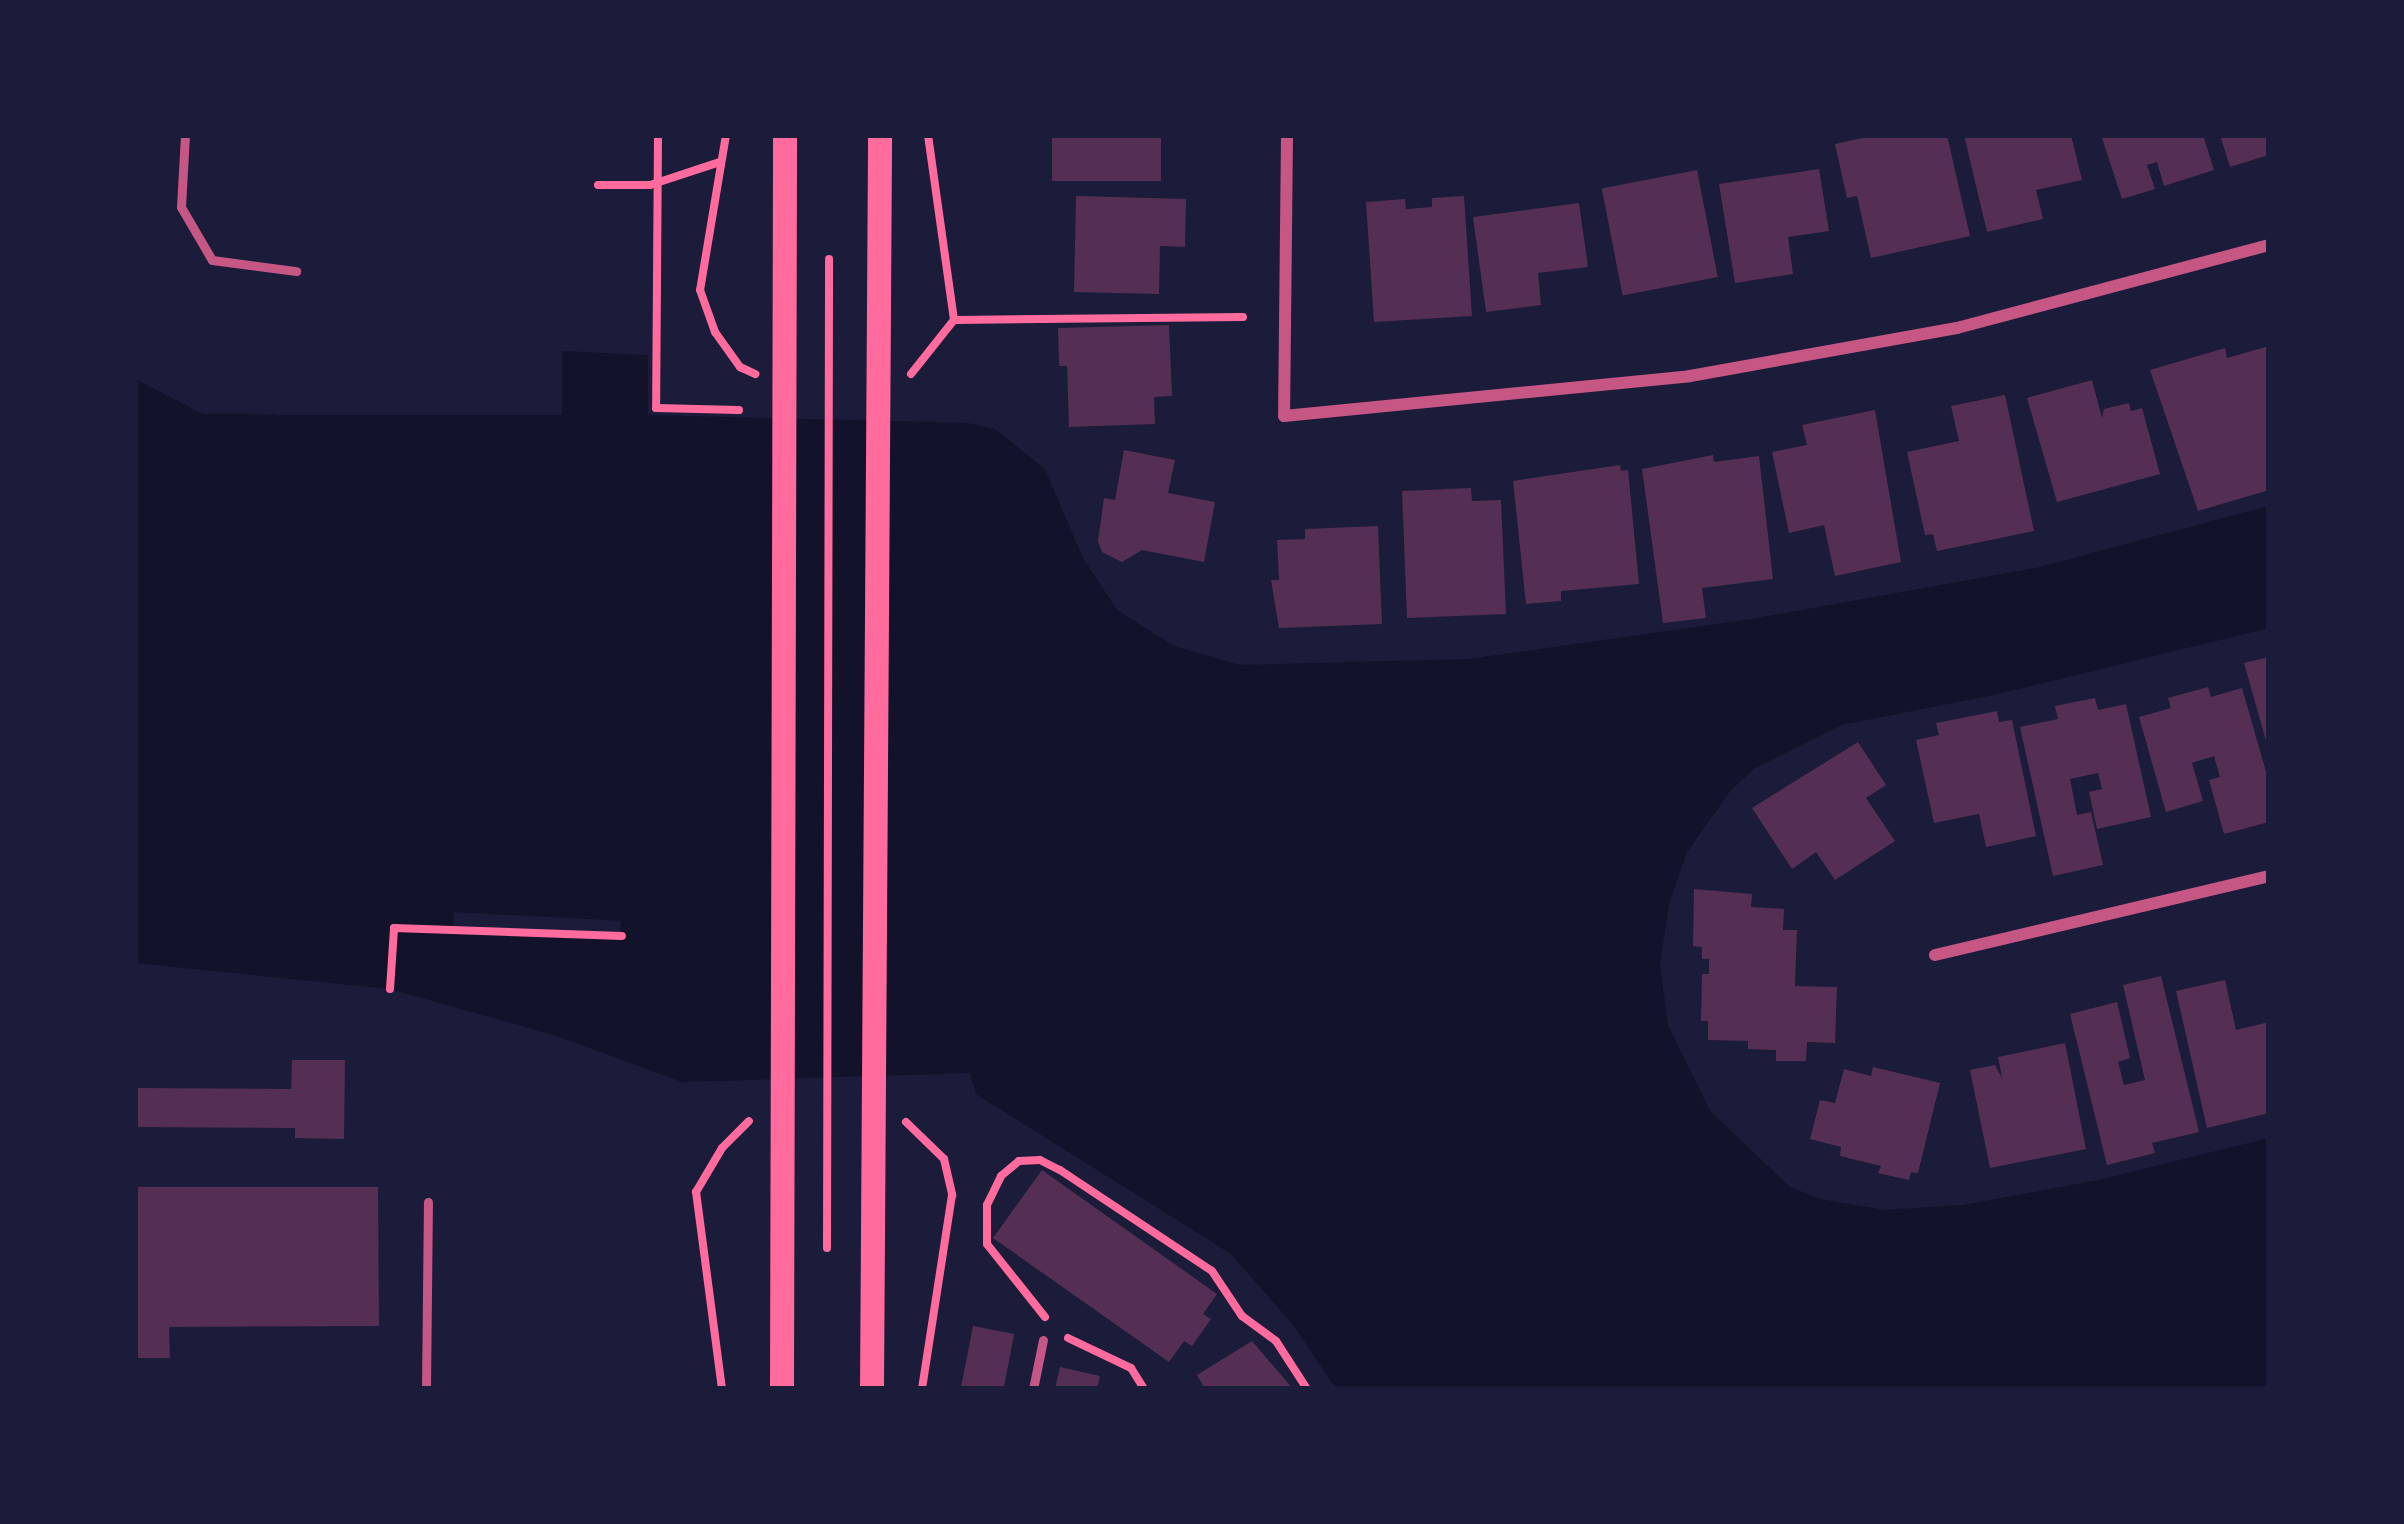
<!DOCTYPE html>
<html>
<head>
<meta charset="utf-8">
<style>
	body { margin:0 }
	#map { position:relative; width:2404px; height:1524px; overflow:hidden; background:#1b1b3a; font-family:"Space Grotesk",sans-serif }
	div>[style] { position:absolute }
	.water>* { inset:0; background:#12122b }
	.pier>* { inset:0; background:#1b1b3a; transform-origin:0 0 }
	.building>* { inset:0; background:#542f53; transform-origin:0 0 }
	.path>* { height:8px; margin:-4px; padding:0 4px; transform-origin:4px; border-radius:4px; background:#ff6b9d }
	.service>* { height:9px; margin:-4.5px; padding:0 4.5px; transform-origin:4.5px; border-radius:4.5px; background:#c65784 }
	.minor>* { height:12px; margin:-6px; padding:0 6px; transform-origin:6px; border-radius:6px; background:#c65784 }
	.secondary>* { height:24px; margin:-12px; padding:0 12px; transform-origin:12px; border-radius:12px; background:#ff6b9d }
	span { translate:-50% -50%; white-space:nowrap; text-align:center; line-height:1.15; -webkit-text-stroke:12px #1b1b3a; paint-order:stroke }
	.frame { position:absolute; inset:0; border:138px solid #1b1b3a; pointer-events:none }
</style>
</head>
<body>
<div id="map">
	<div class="water">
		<i style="clip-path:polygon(562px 351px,648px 355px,648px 415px,967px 423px,995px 429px,1045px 469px,1083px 558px,1117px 610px,1174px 646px,1240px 665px,1469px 659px,1751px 619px,2036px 568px,2269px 506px,2269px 628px,1994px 695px,1841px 725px,1755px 768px,1731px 790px,1687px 852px,1669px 903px,1660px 965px,1668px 1025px,1710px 1111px,1790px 1187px,1820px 1199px,1884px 1210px,1963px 1205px,2099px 1180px,2269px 1138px,2269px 1389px,1336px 1389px,1294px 1326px,1231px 1254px,976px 1094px,970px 1073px,682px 1082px,557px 1036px,390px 989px,135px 963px,135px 379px,203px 414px,561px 415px)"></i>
	</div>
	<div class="pier">
		<i style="clip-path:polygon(556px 351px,562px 351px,562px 415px,277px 415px,277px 409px,556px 409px)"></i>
		<i style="left:454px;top:912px;width:167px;height:18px;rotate:3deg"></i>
	</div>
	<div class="building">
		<i style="left:1052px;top:135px;width:109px;height:46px"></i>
		<i style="clip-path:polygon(1876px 135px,1947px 135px,1970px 236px,1871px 258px,1857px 196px,1847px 198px,1835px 144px)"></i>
		<i style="clip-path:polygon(1964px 135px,2071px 135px,2082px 180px,2036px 190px,2043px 219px,1987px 232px)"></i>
		<i style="clip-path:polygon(2101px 135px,2203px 135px,2214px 170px,2164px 186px,2157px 162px,2147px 165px,2155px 189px,2122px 199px)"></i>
		<i style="clip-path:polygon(2220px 135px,2269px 135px,2269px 155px,2230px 167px)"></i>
		<i style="clip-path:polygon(1819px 169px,1829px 231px,1788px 237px,1793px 274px,1735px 283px,1719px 184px)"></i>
		<i style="left:1697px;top:170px;width:109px;height:97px;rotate:79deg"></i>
		<i style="clip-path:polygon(1076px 196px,1186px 199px,1185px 247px,1160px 246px,1159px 294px,1074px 292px)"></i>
		<i style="clip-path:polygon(1464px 196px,1472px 316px,1374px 322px,1366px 202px,1405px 199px,1406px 209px,1432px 207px,1432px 198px)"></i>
		<i style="clip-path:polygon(1579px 203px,1588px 267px,1538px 273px,1541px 305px,1486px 312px,1473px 217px)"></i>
		<i style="clip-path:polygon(1169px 325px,1172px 396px,1154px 397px,1155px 424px,1069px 427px,1067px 366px,1059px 366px,1058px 328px)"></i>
		<i style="clip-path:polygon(2269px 346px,2269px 490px,2198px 511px,2150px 370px,2225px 348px,2227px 358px)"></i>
		<i style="clip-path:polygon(2092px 380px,2102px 418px,2104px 409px,2129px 403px,2131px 411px,2142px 408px,2160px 474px,2057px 502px,2027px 398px)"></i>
		<i style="clip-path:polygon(2005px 395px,2034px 531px,1937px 551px,1933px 534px,1925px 535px,1907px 452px,1959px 441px,1951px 406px)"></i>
		<i style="clip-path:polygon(1875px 410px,1901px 562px,1835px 576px,1824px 525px,1789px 533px,1772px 452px,1807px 445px,1802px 425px)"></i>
		<i style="clip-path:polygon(1124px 450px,1175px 460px,1168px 493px,1215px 502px,1204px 562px,1142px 550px,1122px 562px,1102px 552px,1098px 541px,1104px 498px,1115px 500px)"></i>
		<i style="clip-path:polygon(1713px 455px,1714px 462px,1759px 456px,1773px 579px,1702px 588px,1706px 618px,1663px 623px,1642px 469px)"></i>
		<i style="clip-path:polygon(1620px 465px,1621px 471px,1628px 470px,1639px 584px,1561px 591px,1561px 601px,1526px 604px,1513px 481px)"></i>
		<i style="clip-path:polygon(1471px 488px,1472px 501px,1501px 500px,1506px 614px,1407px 618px,1402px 491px)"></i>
		<i style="clip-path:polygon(1378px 526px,1382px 624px,1279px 628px,1271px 580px,1279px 580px,1277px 540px,1305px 539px,1305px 529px)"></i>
		<i style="clip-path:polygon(2269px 657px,2269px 748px,2268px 748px,2244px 663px)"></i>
		<i style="clip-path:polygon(2208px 687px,2211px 697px,2242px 688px,2269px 782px,2269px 822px,2224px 834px,2209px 780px,2220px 777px,2214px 756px,2192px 763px,2203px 801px,2166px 812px,2139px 717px,2171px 708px,2168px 698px)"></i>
		<i style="clip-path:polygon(2095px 698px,2098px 710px,2126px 704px,2151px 817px,2097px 829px,2089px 792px,2102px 789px,2098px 773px,2070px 779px,2077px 815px,2091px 812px,2103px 865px,2053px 876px,2020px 727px,2058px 719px,2055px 706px)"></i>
		<i style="clip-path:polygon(1997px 711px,1999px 722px,2012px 720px,2036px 836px,1986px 847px,1979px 814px,1934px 823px,1916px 740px,1939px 735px,1936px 723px)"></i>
		<i style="clip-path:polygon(1858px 742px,1886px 785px,1866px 798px,1895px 841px,1835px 880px,1816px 852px,1792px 869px,1752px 808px)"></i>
		<i style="clip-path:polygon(1694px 889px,1752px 894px,1751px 907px,1784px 909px,1783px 930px,1797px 930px,1795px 986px,1837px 987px,1835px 1043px,1807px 1042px,1806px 1061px,1776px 1061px,1776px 1050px,1748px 1049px,1748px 1041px,1708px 1040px,1708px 1021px,1701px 1021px,1702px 974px,1709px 974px,1709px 959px,1702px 959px,1702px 947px,1693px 946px)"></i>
		<i style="clip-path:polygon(2161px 976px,2199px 1132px,2152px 1143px,2155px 1153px,2107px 1165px,2070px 1014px,2117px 1002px,2130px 1058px,2118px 1062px,2124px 1085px,2145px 1080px,2123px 985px)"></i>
		<i style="clip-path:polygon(2225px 980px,2236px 1030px,2269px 1022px,2269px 1113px,2207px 1128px,2176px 991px)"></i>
		<i style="clip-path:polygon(2065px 1043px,2086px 1149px,1990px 1168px,1970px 1070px,1995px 1065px,2002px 1078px,1998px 1057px)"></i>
		<i style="clip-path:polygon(292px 1060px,345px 1060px,344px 1139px,295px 1138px,295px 1128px,135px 1127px,135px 1088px,291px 1089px)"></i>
		<i style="clip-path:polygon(1873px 1067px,1940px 1083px,1918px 1173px,1911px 1172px,1909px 1180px,1878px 1173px,1881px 1166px,1840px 1156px,1841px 1147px,1810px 1139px,1820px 1100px,1835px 1103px,1844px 1069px,1871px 1076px)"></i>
		<i style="clip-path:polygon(1042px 1170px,1217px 1294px,1203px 1314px,1211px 1319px,1192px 1346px,1184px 1341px,1169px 1362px,993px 1238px)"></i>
		<i style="clip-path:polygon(135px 1187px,378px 1187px,379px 1326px,169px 1327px,170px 1358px,135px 1358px)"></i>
		<i style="left:973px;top:1326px;width:42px;height:64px;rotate:11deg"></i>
		<i style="clip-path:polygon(1252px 1341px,1293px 1389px,1205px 1389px,1197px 1375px)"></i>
		<i style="clip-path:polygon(1060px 1367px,1100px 1376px,1097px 1389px,1055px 1389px)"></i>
	</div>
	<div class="path">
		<i style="left:658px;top:135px;width:273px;rotate:90.4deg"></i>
		<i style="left:656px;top:408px;width:83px;rotate:1.4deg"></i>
		<i style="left:726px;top:135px;width:157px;rotate:99.5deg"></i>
		<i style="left:700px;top:290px;width:45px;rotate:70.3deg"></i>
		<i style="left:715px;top:332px;width:43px;rotate:54.5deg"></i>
		<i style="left:740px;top:367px;width:17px;rotate:25deg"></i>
		<i style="left:598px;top:185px;width:52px"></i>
		<i style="left:650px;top:185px;width:74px;rotate:-18.2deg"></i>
		<i style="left:954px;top:320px;width:289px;rotate:-0.6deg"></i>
		<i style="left:911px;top:374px;width:69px;rotate:-51.5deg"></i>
		<i style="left:954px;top:320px;width:187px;rotate:-98deg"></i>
		<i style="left:390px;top:989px;width:61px;rotate:-86.2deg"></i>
		<i style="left:394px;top:928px;width:228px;rotate:2deg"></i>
		<i style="left:906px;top:1122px;width:53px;rotate:44.2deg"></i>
		<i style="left:944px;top:1159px;width:37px;rotate:77deg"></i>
		<i style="left:952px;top:1195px;width:196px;rotate:98.8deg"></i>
		<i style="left:827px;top:1248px;width:989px;rotate:-89.88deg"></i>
		<i style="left:1045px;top:1317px;width:93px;rotate:-128.5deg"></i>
		<i style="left:987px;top:1244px;width:39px;rotate:-90deg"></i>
		<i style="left:987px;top:1205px;width:32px;rotate:-64deg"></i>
		<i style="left:1001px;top:1176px;width:23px;rotate:-40deg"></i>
		<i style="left:1019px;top:1161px;width:21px;rotate:-3deg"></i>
		<i style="left:1040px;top:1160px;width:22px;rotate:27deg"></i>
		<i style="left:1060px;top:1170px;width:182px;rotate:33.6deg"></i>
		<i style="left:1212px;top:1271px;width:54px;rotate:56.3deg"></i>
		<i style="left:1242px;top:1316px;width:42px;rotate:36.3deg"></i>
		<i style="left:1276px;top:1341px;width:57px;rotate:57.1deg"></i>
		<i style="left:1068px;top:1338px;width:70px;rotate:25.5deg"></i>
		<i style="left:1131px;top:1368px;width:25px;rotate:58deg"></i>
		<i style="left:722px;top:1389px;width:199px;rotate:-97.5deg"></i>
		<i style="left:696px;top:1192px;width:51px;rotate:-59.4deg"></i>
		<i style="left:722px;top:1148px;width:38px;rotate:-45deg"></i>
	</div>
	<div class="service">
		<i style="left:185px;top:135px;width:72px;rotate:93.2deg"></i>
		<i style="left:181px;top:207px;width:61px;rotate:59.7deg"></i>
		<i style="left:212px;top:260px;width:85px;rotate:7.5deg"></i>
		<i style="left:426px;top:1389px;width:187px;rotate:-89.4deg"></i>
		<i style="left:1033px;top:1389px;width:50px;rotate:-78.5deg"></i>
	</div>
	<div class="minor">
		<i style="left:1287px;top:135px;width:281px;rotate:90.6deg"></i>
		<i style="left:1284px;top:416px;width:408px;rotate:-5.6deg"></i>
		<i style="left:1690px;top:376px;width:271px;rotate:-10.2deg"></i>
		<i style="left:1957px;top:328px;width:323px;rotate:-14.9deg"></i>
		<i style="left:1935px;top:955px;width:343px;rotate:-13.3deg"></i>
	</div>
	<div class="secondary">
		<i style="left:782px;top:1389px;width:1254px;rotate:-89.86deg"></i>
		<i style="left:872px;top:1389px;width:1254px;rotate:-89.63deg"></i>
	</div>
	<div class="frame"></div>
</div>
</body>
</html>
